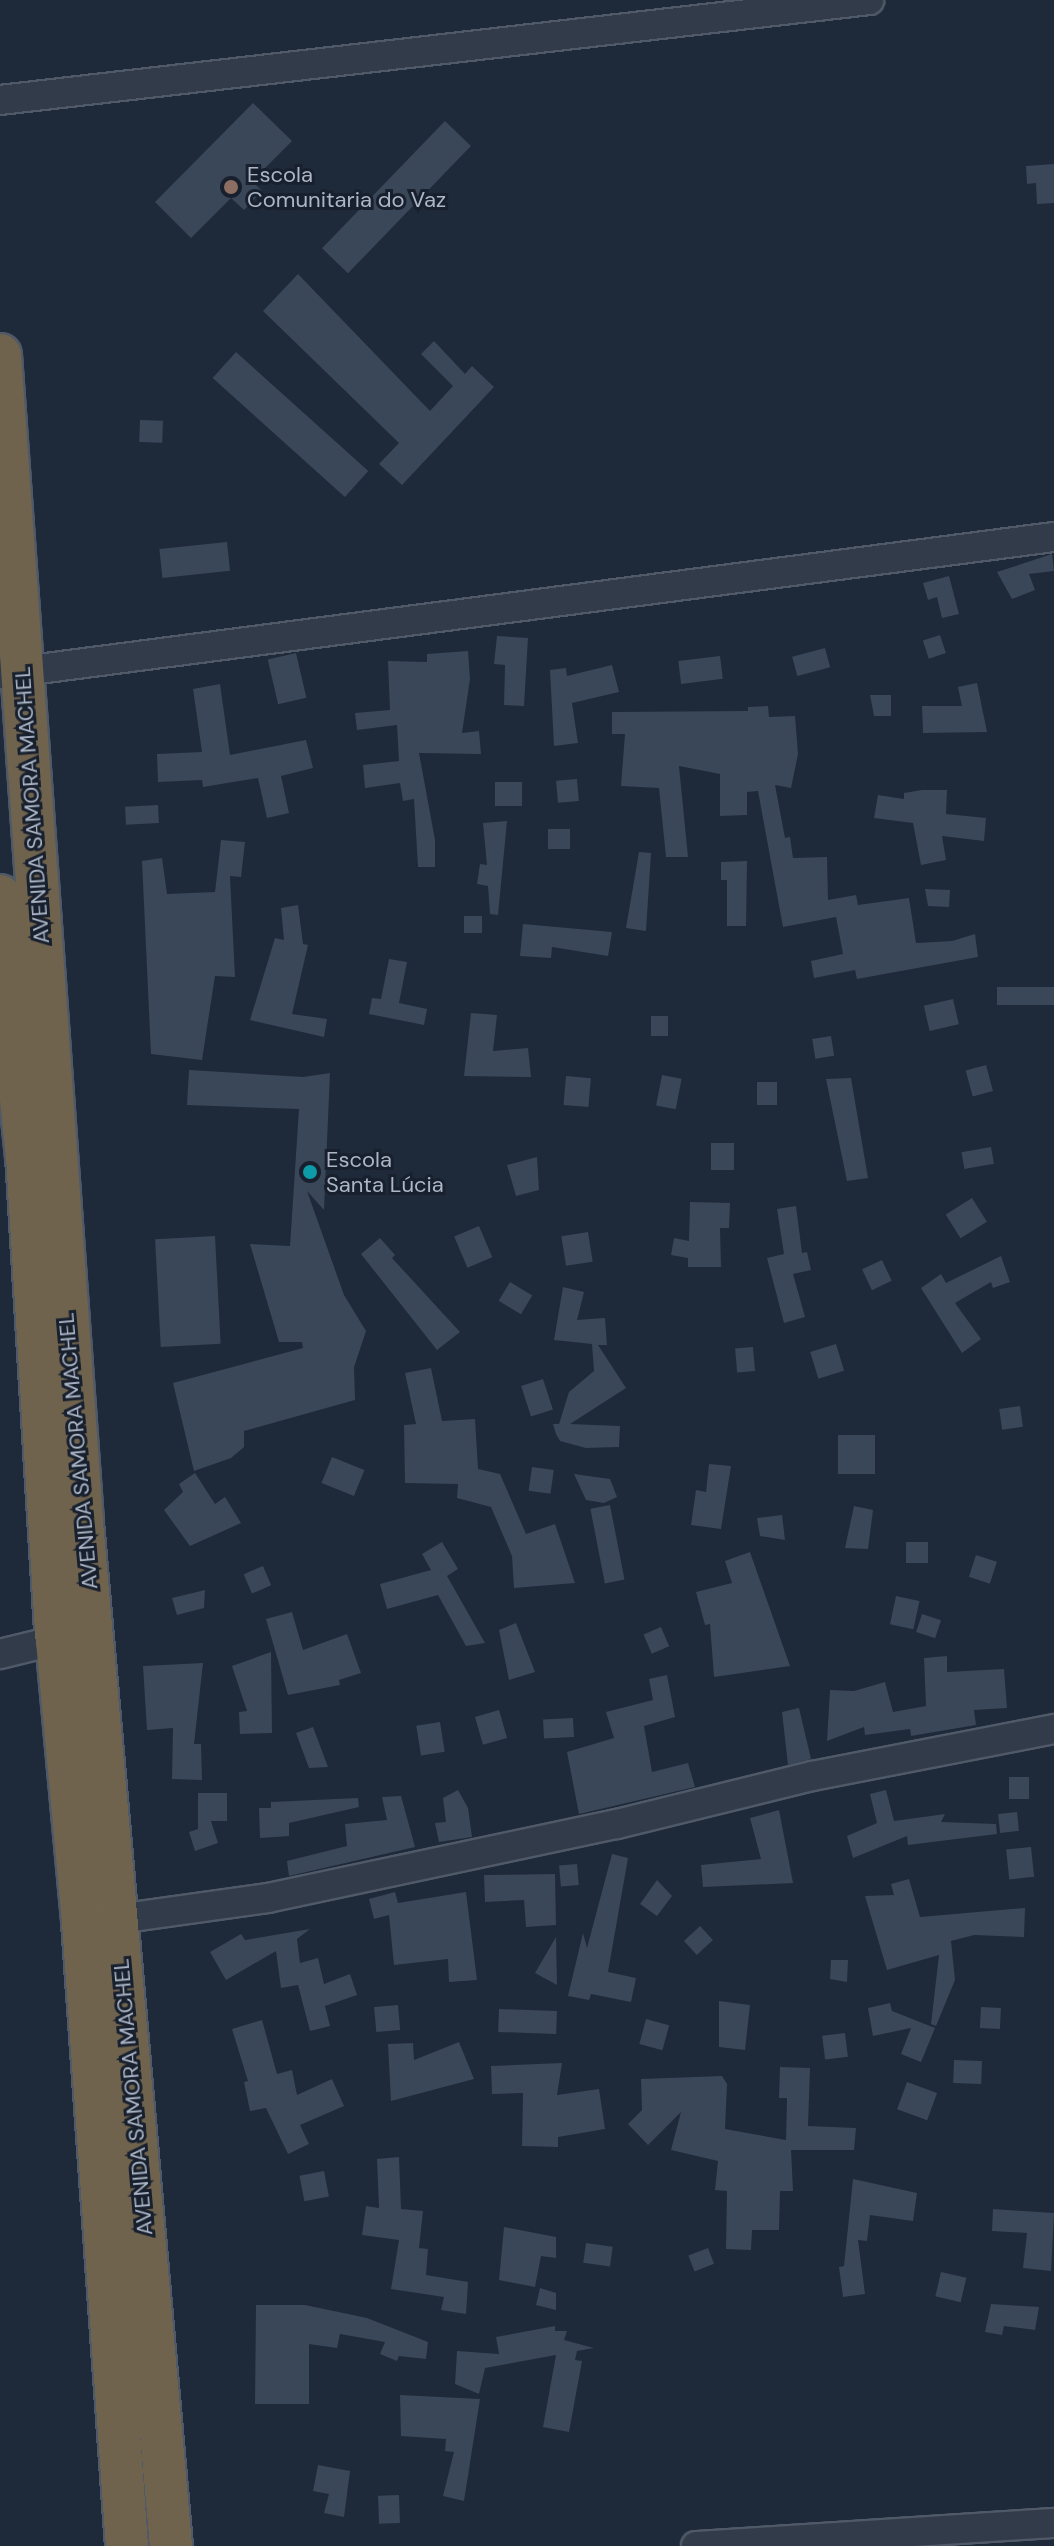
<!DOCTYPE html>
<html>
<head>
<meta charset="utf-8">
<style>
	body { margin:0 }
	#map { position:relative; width:1054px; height:2546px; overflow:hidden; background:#1e2939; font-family:"DM Sans",sans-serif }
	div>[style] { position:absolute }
	.building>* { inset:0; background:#3a4759; transform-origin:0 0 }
	.roads { filter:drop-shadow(2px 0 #4f5967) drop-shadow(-2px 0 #4f5967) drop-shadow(0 2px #4f5967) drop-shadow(0 -2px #4f5967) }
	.minor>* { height:28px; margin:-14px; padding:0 14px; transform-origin:14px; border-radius:14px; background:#323b49 }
	.highway>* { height:42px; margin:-21px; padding:0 21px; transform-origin:21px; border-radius:21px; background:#70634e }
	.dots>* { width:22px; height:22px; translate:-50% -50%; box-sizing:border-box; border:4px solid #18202e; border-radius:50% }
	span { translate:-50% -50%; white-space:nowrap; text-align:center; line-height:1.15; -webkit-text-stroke:6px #18202e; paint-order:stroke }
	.poi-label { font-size:22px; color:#acb6c6 }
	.left { translate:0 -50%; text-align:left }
	.street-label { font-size:22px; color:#acb6c6 }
</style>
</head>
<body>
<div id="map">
	<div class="building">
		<i style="clip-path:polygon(253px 103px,292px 141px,252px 181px,262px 191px,244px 210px,231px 198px,191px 238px,155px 202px)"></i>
		<i style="left:445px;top:121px;width:36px;height:177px;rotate:44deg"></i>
		<i style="clip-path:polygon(1054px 164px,1054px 203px,1037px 204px,1036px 183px,1027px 184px,1026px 166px)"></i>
		<i style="clip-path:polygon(298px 274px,430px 411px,453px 386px,421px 354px,434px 341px,465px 374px,472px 366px,494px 387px,402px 485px,379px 464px,399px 443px,263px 311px)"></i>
		<i style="left:236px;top:352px;width:178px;height:35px;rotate:42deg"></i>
		<i style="left:140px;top:420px;width:23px;height:22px;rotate:2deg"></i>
		<i style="left:227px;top:542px;width:29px;height:68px;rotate:84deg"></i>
		<i style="clip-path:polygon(1052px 554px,1054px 571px,1029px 574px,1035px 590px,1012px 599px,997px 572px)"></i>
		<i style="clip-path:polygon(949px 576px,959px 614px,942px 618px,937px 597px,928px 600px,923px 583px)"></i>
		<i style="left:940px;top:635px;width:19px;height:18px;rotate:72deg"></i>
		<i style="clip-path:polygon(497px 636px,528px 638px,524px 706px,504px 705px,505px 665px,494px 664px)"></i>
		<i style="left:825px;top:648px;width:20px;height:34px;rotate:75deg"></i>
		<i style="clip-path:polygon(468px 651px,470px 679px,462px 733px,479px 731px,481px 754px,419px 753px,435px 840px,435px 867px,418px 867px,414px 799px,403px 801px,400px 783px,365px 788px,363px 765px,399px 761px,397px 725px,357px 730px,355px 713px,390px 710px,388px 661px,427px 662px,427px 654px)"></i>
		<i style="left:296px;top:653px;width:46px;height:29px;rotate:77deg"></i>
		<i style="left:720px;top:656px;width:23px;height:42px;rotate:83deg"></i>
		<i style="clip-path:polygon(612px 665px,619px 692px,572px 703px,578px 743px,554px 746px,550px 670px,566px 668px,567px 676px)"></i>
		<i style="clip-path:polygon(977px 683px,987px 732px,923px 733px,922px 706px,962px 706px,958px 687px)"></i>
		<i style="clip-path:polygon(220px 684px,230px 755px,306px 740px,313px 768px,281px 776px,289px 813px,267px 818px,258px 778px,203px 787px,202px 780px,158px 782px,157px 754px,202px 752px,193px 689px)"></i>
		<i style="clip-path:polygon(870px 695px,891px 695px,891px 716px,874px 716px)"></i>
		<i style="clip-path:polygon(768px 706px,769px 717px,795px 716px,798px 754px,791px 788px,775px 785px,785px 838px,790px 837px,793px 858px,827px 857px,828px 900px,856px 895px,858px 905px,909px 898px,916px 943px,952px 941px,975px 934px,978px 957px,857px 979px,855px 970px,814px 978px,811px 961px,843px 954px,836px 917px,783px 927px,758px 791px,747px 792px,747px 815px,720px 816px,720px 774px,679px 766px,688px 857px,666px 857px,659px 788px,621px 786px,625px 734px,612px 734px,612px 712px,748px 711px,748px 707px)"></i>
		<i style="left:577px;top:779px;width:22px;height:21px;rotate:85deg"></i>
		<i style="left:522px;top:782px;width:24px;height:27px;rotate:90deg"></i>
		<i style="clip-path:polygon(922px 790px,947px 790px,946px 814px,986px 818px,984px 841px,942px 836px,946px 860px,921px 865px,913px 823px,874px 818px,878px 795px,904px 799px,904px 793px)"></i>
		<i style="left:158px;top:805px;width:18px;height:33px;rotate:87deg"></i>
		<i style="clip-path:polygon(507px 821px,498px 915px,490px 914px,488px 886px,477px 884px,480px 864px,487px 865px,483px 823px)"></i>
		<i style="left:548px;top:829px;width:22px;height:20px"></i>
		<i style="clip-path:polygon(221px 840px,245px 842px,241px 877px,230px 876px,235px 977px,215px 976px,202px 1060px,151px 1054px,142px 861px,162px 858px,167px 894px,215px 892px)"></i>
		<i style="clip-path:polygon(639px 852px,651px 853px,646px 931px,626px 928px)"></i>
		<i style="clip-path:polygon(747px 861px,746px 926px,727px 926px,727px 880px,721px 880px,721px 862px)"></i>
		<i style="clip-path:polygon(925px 889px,950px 890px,949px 907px,928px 906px)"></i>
		<i style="clip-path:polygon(298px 905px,303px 944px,308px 945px,292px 1014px,327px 1019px,324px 1037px,250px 1020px,275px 938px,284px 940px,281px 908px)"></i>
		<i style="left:464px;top:916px;width:18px;height:17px"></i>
		<i style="clip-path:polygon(523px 924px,612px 932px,608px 956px,552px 947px,551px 958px,520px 956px)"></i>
		<i style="clip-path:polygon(389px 959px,407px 962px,399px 1003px,427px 1009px,424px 1025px,369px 1014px,372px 998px,381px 999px)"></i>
		<i style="left:1054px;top:987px;width:18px;height:57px;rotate:90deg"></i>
		<i style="left:953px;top:999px;width:26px;height:30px;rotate:77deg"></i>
		<i style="clip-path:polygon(471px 1013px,497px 1015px,493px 1051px,528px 1048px,531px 1077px,464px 1076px)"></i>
		<i style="left:651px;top:1016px;width:17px;height:20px"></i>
		<i style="left:831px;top:1036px;width:20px;height:19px;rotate:81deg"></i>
		<i style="left:986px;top:1065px;width:27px;height:21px;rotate:75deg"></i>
		<i style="clip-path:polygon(189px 1070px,303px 1077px,330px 1073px,324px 1210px,307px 1191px,344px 1295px,366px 1331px,354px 1367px,355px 1400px,244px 1431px,244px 1447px,231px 1458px,194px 1471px,173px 1383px,303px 1348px,302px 1342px,279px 1342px,250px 1244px,290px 1246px,299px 1109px,187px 1105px)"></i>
		<i style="left:662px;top:1075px;width:20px;height:31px;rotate:11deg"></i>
		<i style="left:566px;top:1076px;width:25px;height:29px;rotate:5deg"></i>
		<i style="clip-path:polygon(851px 1078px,868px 1178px,847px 1181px,826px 1079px)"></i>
		<i style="left:757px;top:1082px;width:20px;height:23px"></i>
		<i style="left:711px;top:1143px;width:23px;height:27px"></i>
		<i style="left:991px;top:1147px;width:17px;height:30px;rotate:80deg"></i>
		<i style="clip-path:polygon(537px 1157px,539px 1190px,516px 1196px,507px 1165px)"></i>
		<i style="left:972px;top:1198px;width:28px;height:31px;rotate:58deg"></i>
		<i style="clip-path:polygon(690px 1202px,730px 1203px,729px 1228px,720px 1228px,721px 1267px,688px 1267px,688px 1258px,671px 1255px,674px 1238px,689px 1241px)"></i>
		<i style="clip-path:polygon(796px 1206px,802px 1253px,807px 1252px,811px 1270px,793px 1274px,805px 1317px,784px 1323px,767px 1258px,784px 1254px,777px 1209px)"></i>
		<i style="left:479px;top:1226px;width:34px;height:27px;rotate:67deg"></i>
		<i style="left:588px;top:1232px;width:30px;height:27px;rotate:81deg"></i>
		<i style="left:215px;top:1236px;width:108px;height:60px;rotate:87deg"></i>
		<i style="clip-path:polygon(380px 1238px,395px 1255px,392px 1258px,460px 1332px,437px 1350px,361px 1254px)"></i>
		<i style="clip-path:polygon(1001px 1256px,1010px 1282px,993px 1288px,991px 1282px,955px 1303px,981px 1339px,962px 1353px,921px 1288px,941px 1274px,946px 1283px)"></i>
		<i style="left:882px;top:1260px;width:23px;height:22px;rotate:65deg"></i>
		<i style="left:510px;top:1282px;width:26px;height:22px;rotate:31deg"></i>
		<i style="clip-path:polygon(563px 1287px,584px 1292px,577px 1320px,605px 1318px,607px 1345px,598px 1345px,626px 1388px,570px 1424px,620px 1426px,619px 1447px,586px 1448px,560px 1441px,556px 1434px,553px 1424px,559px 1424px,569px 1392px,594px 1371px,592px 1344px,554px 1340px)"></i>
		<i style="left:836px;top:1344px;width:28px;height:27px;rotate:73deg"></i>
		<i style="left:753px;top:1347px;width:24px;height:18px;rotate:85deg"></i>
		<i style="clip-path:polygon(431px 1368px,442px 1421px,475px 1419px,478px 1469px,500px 1474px,526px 1534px,555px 1524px,575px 1583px,514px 1588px,512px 1556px,491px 1507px,457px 1498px,458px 1484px,405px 1483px,404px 1425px,416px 1424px,405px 1373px)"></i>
		<i style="left:543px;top:1379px;width:32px;height:23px;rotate:72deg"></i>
		<i style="left:1020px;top:1406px;width:21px;height:21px;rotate:82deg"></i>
		<i style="left:838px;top:1435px;width:37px;height:39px"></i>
		<i style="left:332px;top:1457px;width:35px;height:28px;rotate:22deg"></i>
		<i style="clip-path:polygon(709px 1464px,731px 1466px,721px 1529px,691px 1525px,696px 1490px,706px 1492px)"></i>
		<i style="left:532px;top:1467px;width:22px;height:24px;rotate:8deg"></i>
		<i style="clip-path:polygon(195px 1473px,215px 1504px,225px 1497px,241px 1523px,190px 1546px,164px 1510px,183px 1492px,179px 1484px)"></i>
		<i style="clip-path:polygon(574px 1474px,610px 1479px,617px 1497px,604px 1503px,586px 1500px)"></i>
		<i style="left:610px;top:1505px;width:76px;height:20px;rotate:79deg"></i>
		<i style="clip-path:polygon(854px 1506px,873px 1510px,868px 1549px,845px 1548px)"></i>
		<i style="clip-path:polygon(782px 1515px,785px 1540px,760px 1536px,757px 1518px)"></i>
		<i style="clip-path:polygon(442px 1542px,458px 1569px,447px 1576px,485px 1643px,466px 1646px,438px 1595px,387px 1609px,380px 1584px,431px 1570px,422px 1554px)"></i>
		<i style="left:928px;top:1542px;width:21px;height:22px;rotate:90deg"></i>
		<i style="clip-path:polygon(750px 1552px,790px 1666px,714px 1677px,710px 1624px,705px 1625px,696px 1592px,732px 1583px,725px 1561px)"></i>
		<i style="left:976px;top:1555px;width:22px;height:23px;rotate:18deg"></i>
		<i style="left:263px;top:1566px;width:21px;height:21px;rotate:67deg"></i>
		<i style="clip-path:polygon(205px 1590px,204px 1608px,177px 1615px,172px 1598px)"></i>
		<i style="left:896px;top:1596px;width:24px;height:29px;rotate:12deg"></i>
		<i style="clip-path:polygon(292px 1612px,303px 1650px,347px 1634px,361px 1673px,339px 1680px,340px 1685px,288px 1695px,266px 1619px)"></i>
		<i style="left:922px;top:1614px;width:20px;height:19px;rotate:18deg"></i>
		<i style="clip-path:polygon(516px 1623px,535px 1672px,509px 1680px,499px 1630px)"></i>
		<i style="left:661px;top:1627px;width:21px;height:19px;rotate:67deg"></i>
		<i style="clip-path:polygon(271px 1652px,272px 1733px,240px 1734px,239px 1712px,247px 1711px,232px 1666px)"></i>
		<i style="clip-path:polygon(947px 1656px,947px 1672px,1004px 1669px,1007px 1708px,974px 1710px,976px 1725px,911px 1736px,910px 1729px,865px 1735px,864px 1727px,827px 1741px,830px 1690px,854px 1691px,885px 1682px,893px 1712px,926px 1706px,924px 1658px)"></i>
		<i style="clip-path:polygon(203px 1663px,194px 1744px,201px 1744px,202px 1780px,172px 1779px,173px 1728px,147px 1730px,143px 1666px)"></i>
		<i style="clip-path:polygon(667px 1675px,675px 1717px,644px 1726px,652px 1772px,688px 1763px,695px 1787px,579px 1814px,567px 1752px,614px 1738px,606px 1712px,653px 1700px,649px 1679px)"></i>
		<i style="clip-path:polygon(799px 1708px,811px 1759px,788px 1765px,782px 1712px)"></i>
		<i style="left:499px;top:1710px;width:29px;height:25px;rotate:74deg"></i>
		<i style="left:573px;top:1718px;width:19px;height:30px;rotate:87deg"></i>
		<i style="left:440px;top:1722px;width:30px;height:24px;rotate:81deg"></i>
		<i style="clip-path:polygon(313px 1727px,328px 1767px,309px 1768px,296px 1733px)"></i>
		<i style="left:1009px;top:1777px;width:20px;height:22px"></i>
		<i style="clip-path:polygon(458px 1790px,468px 1808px,472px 1837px,439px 1842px,435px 1823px,446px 1822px,443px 1798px)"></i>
		<i style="clip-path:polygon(886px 1790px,894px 1821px,945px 1814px,941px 1822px,996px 1824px,997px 1834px,908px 1845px,907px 1836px,853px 1858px,847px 1836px,877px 1823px,870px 1794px)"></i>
		<i style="clip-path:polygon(198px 1793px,227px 1793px,227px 1821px,211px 1821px,218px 1843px,195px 1851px,189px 1832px,198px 1829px)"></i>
		<i style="clip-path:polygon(401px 1796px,415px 1847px,289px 1876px,287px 1861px,347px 1846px,345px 1824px,387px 1820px,382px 1797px)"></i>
		<i style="clip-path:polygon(358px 1798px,359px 1807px,289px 1823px,289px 1836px,260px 1838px,259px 1808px,271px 1808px,271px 1802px)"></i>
		<i style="clip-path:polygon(779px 1810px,793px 1883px,703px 1887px,701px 1865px,761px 1859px,750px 1818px)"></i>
		<i style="left:1017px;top:1812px;width:19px;height:19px;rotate:84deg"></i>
		<i style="left:1031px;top:1847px;width:30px;height:25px;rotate:84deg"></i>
		<i style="clip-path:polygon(612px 1854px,628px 1858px,608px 1972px,636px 1978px,631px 2002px,591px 1994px,589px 2000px,568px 1996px,583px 1933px,587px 1948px)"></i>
		<i style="left:577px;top:1864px;width:21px;height:18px;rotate:85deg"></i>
		<i style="clip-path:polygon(555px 1874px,556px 1925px,526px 1927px,524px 1900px,485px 1902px,484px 1875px)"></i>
		<i style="clip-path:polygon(909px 1879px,920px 1917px,1025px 1908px,1024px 1937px,974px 1935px,951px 1941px,955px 1980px,936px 2026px,931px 2024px,939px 1955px,887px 1970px,865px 1896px,894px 1895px,891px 1884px)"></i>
		<i style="clip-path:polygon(657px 1880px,672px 1896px,657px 1916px,640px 1904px)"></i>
		<i style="clip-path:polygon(395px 1892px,398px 1903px,466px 1892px,477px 1980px,449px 1982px,448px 1959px,394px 1965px,389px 1915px,374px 1919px,369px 1899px)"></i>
		<i style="left:700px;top:1926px;width:19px;height:22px;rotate:47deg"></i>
		<i style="clip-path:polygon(310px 1929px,297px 1939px,300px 1963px,318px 1958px,324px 1984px,350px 1974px,357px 1995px,325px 2006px,330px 2026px,310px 2031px,298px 1985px,281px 1988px,276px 1951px,226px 1980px,210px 1952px,241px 1934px,245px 1940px)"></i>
		<i style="clip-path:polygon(556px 1937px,557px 1985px,535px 1973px)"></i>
		<i style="clip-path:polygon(831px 1960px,848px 1960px,847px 1982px,830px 1979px)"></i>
		<i style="clip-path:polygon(719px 2001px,750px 2005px,745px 2050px,719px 2047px)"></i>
		<i style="clip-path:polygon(890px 2003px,892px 2011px,935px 2028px,921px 2062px,901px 2054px,911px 2028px,873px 2036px,868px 2008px)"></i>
		<i style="left:398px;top:2005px;width:25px;height:24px;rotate:85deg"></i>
		<i style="left:981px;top:2007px;width:20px;height:21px;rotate:3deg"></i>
		<i style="left:499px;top:2009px;width:58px;height:23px;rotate:2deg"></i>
		<i style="left:646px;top:2019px;width:24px;height:26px;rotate:15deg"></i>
		<i style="clip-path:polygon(262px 2020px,277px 2074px,292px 2070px,297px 2095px,332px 2079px,344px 2106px,300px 2125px,309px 2144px,288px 2154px,266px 2108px,250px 2111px,244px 2082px,248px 2081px,232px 2029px)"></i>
		<i style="left:845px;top:2033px;width:24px;height:23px;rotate:83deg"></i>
		<i style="clip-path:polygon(459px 2042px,474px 2079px,391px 2101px,388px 2044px,413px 2043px,414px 2060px)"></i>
		<i style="left:954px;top:2060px;width:28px;height:23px;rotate:2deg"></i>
		<i style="clip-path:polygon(562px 2063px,557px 2095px,599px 2089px,605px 2129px,558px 2137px,558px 2147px,522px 2146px,523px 2093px,492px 2094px,491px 2066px)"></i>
		<i style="clip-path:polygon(780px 2067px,810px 2068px,808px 2126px,856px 2128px,854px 2150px,791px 2150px,793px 2191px,780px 2191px,779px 2230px,752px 2230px,751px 2250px,726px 2249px,727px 2191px,715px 2190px,718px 2161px,671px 2150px,681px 2112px,648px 2145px,628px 2124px,642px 2110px,641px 2079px,722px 2076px,727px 2084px,725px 2129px,786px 2140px,787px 2098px,779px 2098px)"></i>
		<i style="left:907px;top:2082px;width:32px;height:29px;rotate:20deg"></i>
		<i style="clip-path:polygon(399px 2157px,401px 2209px,423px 2211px,419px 2248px,428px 2249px,426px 2275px,468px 2282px,466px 2314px,441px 2310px,444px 2297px,391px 2289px,399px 2240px,362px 2235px,366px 2206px,379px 2208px,377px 2159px)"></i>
		<i style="left:324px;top:2171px;width:26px;height:25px;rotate:79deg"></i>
		<i style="clip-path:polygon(853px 2179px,917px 2193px,913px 2221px,870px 2215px,867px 2241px,858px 2240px,865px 2294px,843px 2297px,839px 2267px,844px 2266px)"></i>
		<i style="clip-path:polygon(993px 2209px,1054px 2213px,1051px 2271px,1023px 2268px,1027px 2233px,992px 2231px)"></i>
		<i style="clip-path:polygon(504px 2227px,556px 2237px,556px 2258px,541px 2256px,535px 2287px,499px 2280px)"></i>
		<i style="left:586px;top:2243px;width:27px;height:20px;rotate:8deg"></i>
		<i style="left:708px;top:2248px;width:17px;height:21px;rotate:69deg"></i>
		<i style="left:941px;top:2272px;width:26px;height:25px;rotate:13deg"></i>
		<i style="clip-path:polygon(540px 2288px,556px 2293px,556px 2310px,536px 2305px)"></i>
		<i style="clip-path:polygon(991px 2304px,1039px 2307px,1035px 2330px,1004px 2326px,1002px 2335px,985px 2332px)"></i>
		<i style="clip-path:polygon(256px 2305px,305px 2305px,367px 2318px,428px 2342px,426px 2359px,399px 2356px,397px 2361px,380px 2354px,385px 2342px,340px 2334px,337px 2348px,309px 2344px,309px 2404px,255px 2404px)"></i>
		<i style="clip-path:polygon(555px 2326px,555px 2331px,567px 2331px,564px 2340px,594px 2348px,577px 2351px,575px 2360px,582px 2361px,569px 2432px,543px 2427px,556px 2355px,485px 2368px,479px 2394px,455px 2384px,457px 2351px,499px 2354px,496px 2337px)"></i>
		<i style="clip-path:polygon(400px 2395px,480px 2399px,464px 2501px,443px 2496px,454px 2452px,445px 2451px,446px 2439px,401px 2436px)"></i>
		<i style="clip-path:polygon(318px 2465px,350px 2471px,344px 2517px,324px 2513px,329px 2494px,313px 2491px)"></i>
		<i style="left:399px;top:2495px;width:28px;height:21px;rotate:88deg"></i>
	</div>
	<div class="roads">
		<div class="minor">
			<i style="left:0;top:100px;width:875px;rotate:-6.56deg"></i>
			<i style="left:0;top:674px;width:1063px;rotate:-7.41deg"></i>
			<i style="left:0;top:1654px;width:59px;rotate:-13.8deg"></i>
			<i style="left:118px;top:1919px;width:151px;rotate:-8deg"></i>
			<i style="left:268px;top:1898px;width:357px;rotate:-12deg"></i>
			<i style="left:617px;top:1824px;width:201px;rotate:-13.8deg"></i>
			<i style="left:812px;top:1776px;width:247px;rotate:-11deg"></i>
			<i style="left:696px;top:2546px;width:359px;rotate:-3.7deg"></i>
		</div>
		<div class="highway">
			<i style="left:0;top:355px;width:1171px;rotate:85.98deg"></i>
			<i style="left:82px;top:1523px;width:1027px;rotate:85.03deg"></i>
			<i style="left:0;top:896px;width:261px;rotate:84.1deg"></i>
			<i style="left:27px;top:1156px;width:485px;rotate:86.5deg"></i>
			<i style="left:57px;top:1640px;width:283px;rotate:84.7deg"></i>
			<i style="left:83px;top:1922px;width:626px;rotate:85.97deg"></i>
		</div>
	</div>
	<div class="dots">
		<i style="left:231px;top:187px;background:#8d6e63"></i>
		<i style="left:310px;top:1172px;background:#0f9aa8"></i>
	</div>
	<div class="poi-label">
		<span class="left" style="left:247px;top:187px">Escola<br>Comunitaria do Vaz</span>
		<span class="left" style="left:326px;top:1172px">Escola<br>Santa Lúcia</span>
	</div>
	<div class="street-label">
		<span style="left:32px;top:805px;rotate:-94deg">AVENIDA SAMORA MACHEL</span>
		<span style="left:78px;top:1451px;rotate:-95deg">AVENIDA SAMORA MACHEL</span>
		<span style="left:133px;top:2097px;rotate:-95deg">AVENIDA SAMORA MACHEL</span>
	</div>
</div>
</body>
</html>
